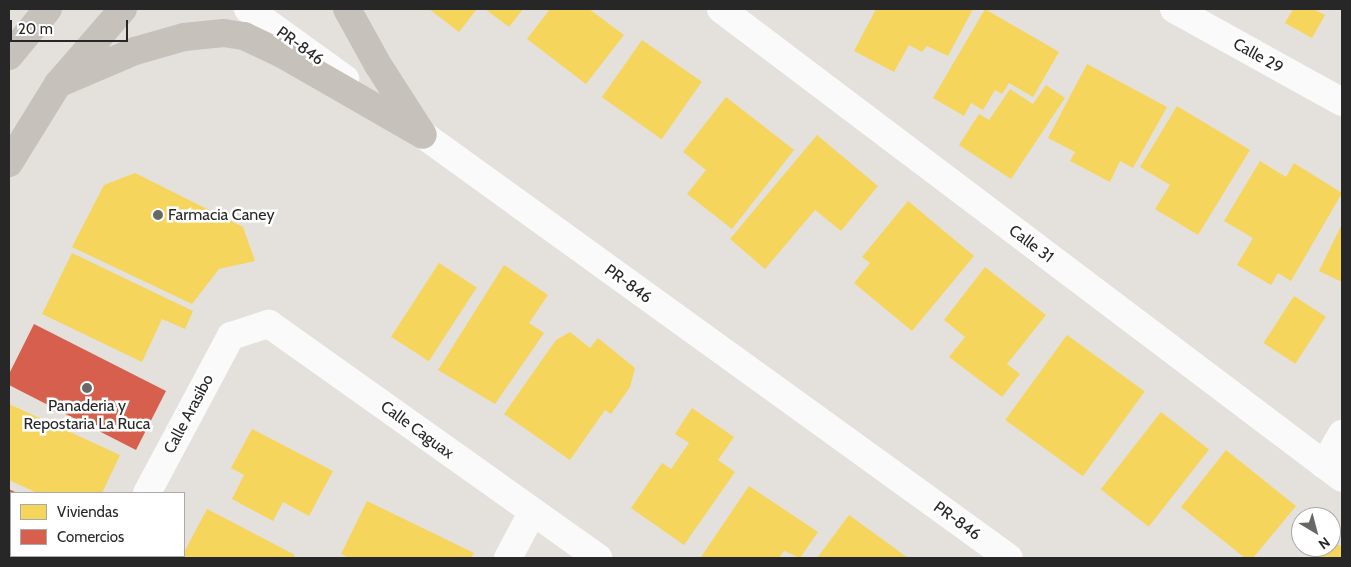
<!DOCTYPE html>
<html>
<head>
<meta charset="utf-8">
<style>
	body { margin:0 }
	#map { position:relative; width:1351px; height:567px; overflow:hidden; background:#e4e0dc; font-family:Cabin,sans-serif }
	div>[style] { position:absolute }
	.homes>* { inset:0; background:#f6d55c; transform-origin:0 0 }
	.shops>* { inset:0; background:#d6604d }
	.street>* { height:28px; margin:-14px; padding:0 14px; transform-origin:14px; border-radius:14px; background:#fbfafa }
	.secondary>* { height:28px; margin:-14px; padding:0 14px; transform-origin:14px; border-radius:14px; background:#fbfafa }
	.primary>* { height:28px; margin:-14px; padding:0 14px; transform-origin:14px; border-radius:14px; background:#c6c1ba }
	.dots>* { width:14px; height:14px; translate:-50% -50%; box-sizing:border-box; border:2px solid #fff; border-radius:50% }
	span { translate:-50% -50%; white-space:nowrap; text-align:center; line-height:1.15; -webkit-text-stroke:5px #fff; paint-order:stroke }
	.street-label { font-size:16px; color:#272727 }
	.poi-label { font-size:16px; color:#272727 }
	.left { translate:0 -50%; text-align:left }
	.frame { position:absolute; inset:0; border:10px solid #272727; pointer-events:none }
	.legend { position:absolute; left:10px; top:492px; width:175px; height:65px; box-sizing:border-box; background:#fff; border:1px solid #a9a9a9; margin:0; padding:6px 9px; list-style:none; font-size:15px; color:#272727 }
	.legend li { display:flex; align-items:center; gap:10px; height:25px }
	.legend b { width:25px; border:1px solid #a9a9a9 }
	.north { position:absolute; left:1291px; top:507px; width:50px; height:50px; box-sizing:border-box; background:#fff; border:1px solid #a9a9a9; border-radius:50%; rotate:143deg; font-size:14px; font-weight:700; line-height:20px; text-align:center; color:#272727 }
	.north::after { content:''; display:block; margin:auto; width:18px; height:22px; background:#696866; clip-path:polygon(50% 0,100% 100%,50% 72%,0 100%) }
	.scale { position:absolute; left:10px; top:20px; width:118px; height:22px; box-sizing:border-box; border:2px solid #272727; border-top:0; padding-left:6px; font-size:15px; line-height:18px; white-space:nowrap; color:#272727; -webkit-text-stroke:4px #fff; paint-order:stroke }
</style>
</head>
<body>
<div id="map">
	<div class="homes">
		<i style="clip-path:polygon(429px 9px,477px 9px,459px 32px)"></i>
		<i style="clip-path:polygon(485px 9px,523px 9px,509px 27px)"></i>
		<i style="clip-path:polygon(550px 9px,589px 9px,624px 35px,586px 84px,527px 39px)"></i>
		<i style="clip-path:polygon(876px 9px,973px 9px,948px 56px,927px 46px,922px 52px,909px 45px,894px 72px,854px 51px)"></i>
		<i style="clip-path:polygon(985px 9px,1059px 52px,1033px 97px,1009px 83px,1002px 94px,995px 90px,983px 110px,971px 103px,964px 116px,933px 98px)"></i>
		<i style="clip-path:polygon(1293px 9px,1313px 9px,1325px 15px,1312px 38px,1285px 23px)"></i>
		<i style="left:642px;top:40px;width:73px;height:70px;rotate:35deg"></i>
		<i style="clip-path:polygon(1087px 64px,1167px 107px,1133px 168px,1120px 161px,1110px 182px,1070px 161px,1075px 152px,1048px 138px)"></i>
		<i style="clip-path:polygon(1046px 85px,1065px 98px,1011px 179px,959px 145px,979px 114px,989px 120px,1010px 89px,1033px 104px)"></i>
		<i style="clip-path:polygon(726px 97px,794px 150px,732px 229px,687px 194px,706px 170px,683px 152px)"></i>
		<i style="clip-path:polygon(1177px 106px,1250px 150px,1198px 235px,1155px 209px,1170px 185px,1140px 167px)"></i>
		<i style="clip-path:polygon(817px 135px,878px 186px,841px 231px,815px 210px,765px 269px,730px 239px)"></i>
		<i style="clip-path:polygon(1260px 161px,1286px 177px,1294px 163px,1342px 193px,1291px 281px,1278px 273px,1271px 285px,1237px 265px,1253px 238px,1224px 221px)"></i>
		<i style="clip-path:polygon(135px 173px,243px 227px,255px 261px,219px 269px,192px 304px,72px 247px,104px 185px)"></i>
		<i style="clip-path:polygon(908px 201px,974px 256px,912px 331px,854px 283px,870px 263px,862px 257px)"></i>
		<i style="clip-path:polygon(1342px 224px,1342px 282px,1319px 271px)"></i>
		<i style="clip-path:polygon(72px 253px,193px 311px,185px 329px,162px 319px,142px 362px,42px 314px)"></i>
		<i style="left:439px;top:263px;width:45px;height:88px;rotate:33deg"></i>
		<i style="clip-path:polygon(504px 265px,548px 295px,529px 323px,544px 333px,495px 404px,438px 370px)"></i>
		<i style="clip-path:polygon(985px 267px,1046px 315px,1007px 364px,1020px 374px,1002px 397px,949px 357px,965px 337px,944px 320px)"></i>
		<i style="left:1294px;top:296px;width:38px;height:56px;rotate:33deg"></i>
		<i style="clip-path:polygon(570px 332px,590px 348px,598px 338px,635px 368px,630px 387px,611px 414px,605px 410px,570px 460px,504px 414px,556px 340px)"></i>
		<i style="left:1067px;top:335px;width:96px;height:105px;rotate:36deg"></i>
		<i style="clip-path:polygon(9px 404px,120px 455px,102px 493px,37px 493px,9px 480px)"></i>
		<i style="clip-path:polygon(692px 408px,734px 437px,718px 460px,735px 472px,684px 545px,631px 508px,662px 463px,671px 469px,689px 443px,675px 434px)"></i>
		<i style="left:1161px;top:412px;width:61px;height:98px;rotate:38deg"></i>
		<i style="clip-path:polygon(252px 429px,333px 471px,309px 516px,283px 502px,273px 521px,232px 499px,244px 475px,231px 468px)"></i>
		<i style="clip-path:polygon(1226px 450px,1296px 506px,1253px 558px,1245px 558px,1181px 507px)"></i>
		<i style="clip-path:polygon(749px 486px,818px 532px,800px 558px,784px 551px,779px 558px,701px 557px)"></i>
		<i style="clip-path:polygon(367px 501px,474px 553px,471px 558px,349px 558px,341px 554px)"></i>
		<i style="clip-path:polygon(207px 509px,295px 555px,293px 558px,181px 558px)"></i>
		<i style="clip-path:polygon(849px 515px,908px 558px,817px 558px)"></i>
		<i style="clip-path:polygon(1331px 540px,1342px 547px,1342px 558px,1310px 558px,1318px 547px,1331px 547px)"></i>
	</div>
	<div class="shops">
		<i style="clip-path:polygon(34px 324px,166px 391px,136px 450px,9px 385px,9px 374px)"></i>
		<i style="clip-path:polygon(9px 489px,17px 493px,11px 493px,11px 556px,67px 556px,65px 558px,9px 558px)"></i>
	</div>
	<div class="street">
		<i style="left:721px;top:9px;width:778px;rotate:37.06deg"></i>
		<i style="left:1174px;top:9px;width:192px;rotate:29deg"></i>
		<i style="left:1324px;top:465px;width:36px;rotate:-60deg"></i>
		<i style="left:147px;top:493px;width:178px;rotate:-61.9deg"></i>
		<i style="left:231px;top:336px;width:40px;rotate:-18deg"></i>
		<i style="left:269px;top:324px;width:404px;rotate:35.4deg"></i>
		<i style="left:112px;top:558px;width:2px;rotate:-63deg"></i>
		<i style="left:508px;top:558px;width:51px;rotate:-61.9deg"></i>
	</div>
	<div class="secondary">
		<i style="left:248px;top:9px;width:120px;rotate:35.8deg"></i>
		<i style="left:404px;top:121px;width:746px;rotate:35.84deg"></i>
	</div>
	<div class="primary">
		<i style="left:347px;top:9px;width:64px;rotate:61deg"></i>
		<i style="left:378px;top:65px;width:80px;rotate:57.3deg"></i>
		<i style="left:9px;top:56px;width:61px;rotate:-50.3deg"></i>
		<i style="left:58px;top:84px;width:84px;rotate:-23.2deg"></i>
		<i style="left:135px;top:51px;width:51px;rotate:-15.9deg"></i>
		<i style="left:184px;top:37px;width:40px;rotate:-5.7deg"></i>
		<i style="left:224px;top:33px;width:20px;rotate:9deg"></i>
		<i style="left:244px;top:36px;width:44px;rotate:25.4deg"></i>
		<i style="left:284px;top:55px;width:160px;rotate:29.9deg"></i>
		<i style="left:9px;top:163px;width:93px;rotate:-58.2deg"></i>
		<i style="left:58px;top:84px;width:99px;rotate:-49.1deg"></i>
	</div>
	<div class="dots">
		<i style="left:158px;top:215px;background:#696866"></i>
		<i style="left:87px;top:388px;background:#696866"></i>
	</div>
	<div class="street-label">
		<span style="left:300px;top:46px;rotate:36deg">PR-846</span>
		<span style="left:1258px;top:56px;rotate:29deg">Calle 29</span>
		<span style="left:1031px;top:244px;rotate:37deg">Calle 31</span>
		<span style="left:628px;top:284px;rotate:36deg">PR-846</span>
		<span style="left:189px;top:414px;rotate:-62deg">Calle Arasibo</span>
		<span style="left:417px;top:430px;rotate:36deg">Calle Caguax</span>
		<span style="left:957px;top:521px;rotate:36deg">PR-846</span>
	</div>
	<div class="poi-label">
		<span class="left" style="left:168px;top:215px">Farmacia Caney</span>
		<span style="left:87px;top:415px">Panaderia y<br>Repostaria La Ruca</span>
	</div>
	<div class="frame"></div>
	<ul class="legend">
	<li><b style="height:14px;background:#f6d55c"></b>Viviendas</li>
	<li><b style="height:14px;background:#d6604d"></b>Comercios</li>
	</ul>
	<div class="north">N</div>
	<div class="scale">20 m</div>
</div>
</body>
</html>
